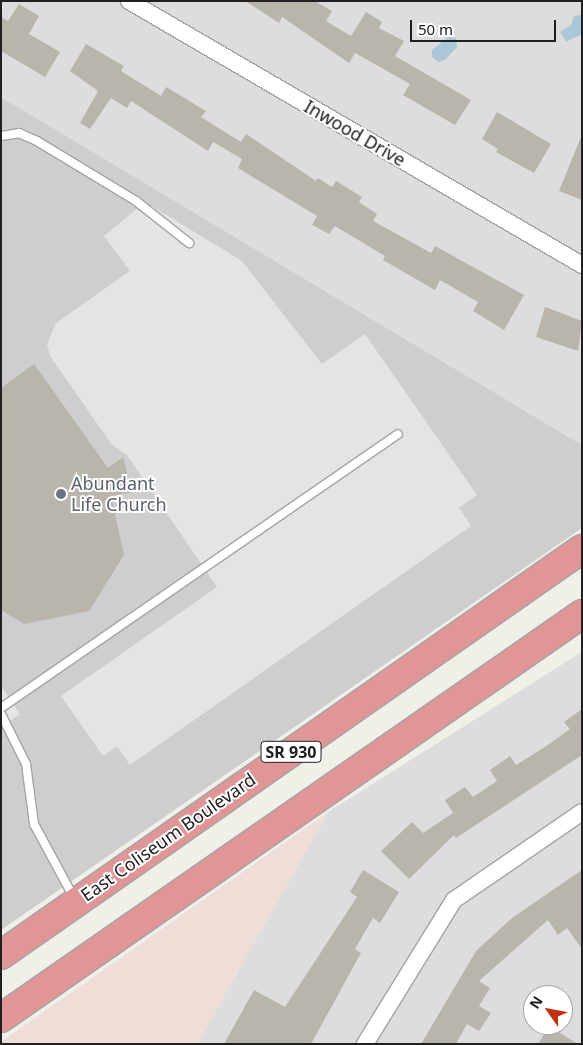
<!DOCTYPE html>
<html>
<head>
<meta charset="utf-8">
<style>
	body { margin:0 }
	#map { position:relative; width:583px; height:1045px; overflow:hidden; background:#f0efe8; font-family:"Noto Sans",sans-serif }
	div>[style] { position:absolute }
	.residential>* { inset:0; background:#dedddd }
	.commercial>* { inset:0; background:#efddd8 }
	.religious>* { inset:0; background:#cecece }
	.parking>* { inset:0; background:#e4e4e4 }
	.water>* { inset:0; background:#acc7da }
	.building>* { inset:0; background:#b9b5ad }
	.roads { filter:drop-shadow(1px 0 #a4a4a4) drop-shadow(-1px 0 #a4a4a4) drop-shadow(0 1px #a4a4a4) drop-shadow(0 -1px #a4a4a4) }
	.lane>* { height:8px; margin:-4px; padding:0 4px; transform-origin:4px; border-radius:4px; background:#fff }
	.street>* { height:16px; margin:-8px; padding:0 8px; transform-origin:8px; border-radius:8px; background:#fff }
	.highway>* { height:28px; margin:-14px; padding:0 14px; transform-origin:14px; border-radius:14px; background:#e09697 }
	.dots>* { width:14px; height:14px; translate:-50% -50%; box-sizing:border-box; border:2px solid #fff; border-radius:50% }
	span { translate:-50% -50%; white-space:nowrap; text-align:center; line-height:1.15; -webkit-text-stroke:4px #fff; paint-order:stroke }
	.shield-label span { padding:1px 4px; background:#fff; border:1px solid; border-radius:4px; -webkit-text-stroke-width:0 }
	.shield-label { font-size:16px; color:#202020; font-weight:700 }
	.street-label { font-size:18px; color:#202020 }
	.worship-label { font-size:18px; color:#5b616d }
	.left { translate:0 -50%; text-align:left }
	.frame { position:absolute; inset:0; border:2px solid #202020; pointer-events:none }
	.north { position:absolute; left:523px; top:985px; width:50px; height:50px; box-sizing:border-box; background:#fff; border:1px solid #a6a6a6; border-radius:50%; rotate:303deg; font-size:14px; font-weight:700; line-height:20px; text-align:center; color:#202020 }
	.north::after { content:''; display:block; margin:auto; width:18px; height:22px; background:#c03011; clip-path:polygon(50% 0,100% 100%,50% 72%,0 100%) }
	.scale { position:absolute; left:410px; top:20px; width:146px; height:22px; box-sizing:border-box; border:2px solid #202020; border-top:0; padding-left:6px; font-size:15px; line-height:18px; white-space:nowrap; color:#202020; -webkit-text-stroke:4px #fff; paint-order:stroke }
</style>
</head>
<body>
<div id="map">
	<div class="residential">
		<i style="clip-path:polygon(1px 1px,582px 1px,582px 445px,1px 97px)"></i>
		<i style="clip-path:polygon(evenodd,582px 652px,582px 1044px,197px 1044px,328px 812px,582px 652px,533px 995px,563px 995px,563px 1025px,533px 1025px,533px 995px)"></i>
	</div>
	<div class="commercial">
		<i style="clip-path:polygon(328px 812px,197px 1044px,1px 1044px,1px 1042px)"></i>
	</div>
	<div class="religious">
		<i style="clip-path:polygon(1px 97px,582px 445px,582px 528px,1px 930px)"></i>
	</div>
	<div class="parking">
		<i style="clip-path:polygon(145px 202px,242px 261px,322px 364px,365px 334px,477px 495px,459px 508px,471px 526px,130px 765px,117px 746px,103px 756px,61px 696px,217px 587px,127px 455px,112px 445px,50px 356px,47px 344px,56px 323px,130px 271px,104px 236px)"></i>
		<i style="clip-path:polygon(1px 686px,20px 714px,1px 727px)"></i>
	</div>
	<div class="water">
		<i style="clip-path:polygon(582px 15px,582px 34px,566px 42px,560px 32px,571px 25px,574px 16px)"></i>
		<i style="clip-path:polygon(448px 37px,456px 38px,457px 47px,445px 60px,438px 62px,432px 57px,432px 50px)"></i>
	</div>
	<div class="building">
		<i style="clip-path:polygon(245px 1px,315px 1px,332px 11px,326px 21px,351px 36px,366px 12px,382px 22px,379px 28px,404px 41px,395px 56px,471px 100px,455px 125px,403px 95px,410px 84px,355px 53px,349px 63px,282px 17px,279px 23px)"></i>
		<i style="clip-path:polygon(19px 4px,39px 16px,29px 34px,60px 52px,45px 77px,1px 51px,1px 17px,8px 21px)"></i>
		<i style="clip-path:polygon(86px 44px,124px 66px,121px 71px,161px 96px,166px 87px,206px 111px,201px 117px,241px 142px,246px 134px,316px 181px,318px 178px,332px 187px,336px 181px,362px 197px,359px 202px,377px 214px,373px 221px,431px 253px,435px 246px,524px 295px,504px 330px,473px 311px,478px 302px,440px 280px,435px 290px,383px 260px,385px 256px,335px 226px,329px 234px,312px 225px,317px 216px,238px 168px,242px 159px,213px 142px,208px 151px,131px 101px,127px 108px,111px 98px,90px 129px,80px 123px,98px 91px,70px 71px)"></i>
		<i style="clip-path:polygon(497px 112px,551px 144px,534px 173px,496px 152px,498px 149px,482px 139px)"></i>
		<i style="clip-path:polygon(581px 137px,582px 137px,582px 200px,559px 191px)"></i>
		<i style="clip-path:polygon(545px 307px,582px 321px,578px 351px,536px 337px)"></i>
		<i style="clip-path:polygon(34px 364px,108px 468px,123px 457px,132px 492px,111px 496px,124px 555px,89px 611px,24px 624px,1px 610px,1px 388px)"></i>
		<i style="clip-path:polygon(582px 709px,582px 755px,456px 838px,454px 835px,409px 879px,381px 851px,412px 822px,423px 833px,453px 813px,445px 800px,465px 787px,473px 797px,497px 781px,490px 770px,510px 756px,516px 765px,545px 747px,570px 729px,564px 722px)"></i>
		<i style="clip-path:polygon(363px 870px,399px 892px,380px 923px,373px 918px,355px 949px,361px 953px,311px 1044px,224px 1044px,254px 990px,285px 1007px,357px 897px,350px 892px)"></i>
		<i style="clip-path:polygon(582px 870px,582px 949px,567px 928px,558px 935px,548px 920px,479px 981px,490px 988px,479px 1006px,491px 1013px,479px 1031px,467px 1024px,456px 1044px,421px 1044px,476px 951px,512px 918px)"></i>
		<i style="clip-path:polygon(549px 1026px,578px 1044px,538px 1044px)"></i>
	</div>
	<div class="roads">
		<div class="lane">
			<i style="left:1px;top:136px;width:18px;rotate:-9deg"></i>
			<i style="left:19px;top:133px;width:20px;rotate:24deg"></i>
			<i style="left:37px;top:141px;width:116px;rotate:31.2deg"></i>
			<i style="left:136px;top:201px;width:68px;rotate:38.4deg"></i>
			<i style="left:1px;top:708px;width:482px;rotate:-34.6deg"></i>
			<i style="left:1px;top:714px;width:56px;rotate:63.4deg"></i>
			<i style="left:26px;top:764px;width:61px;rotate:82.4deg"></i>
			<i style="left:34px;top:824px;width:84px;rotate:61.6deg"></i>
		</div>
		<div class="street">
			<i style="left:129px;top:1px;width:524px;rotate:30.23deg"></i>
			<i style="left:365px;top:1044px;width:169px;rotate:-58.3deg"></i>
			<i style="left:454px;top:900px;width:155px;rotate:-34.5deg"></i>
		</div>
		<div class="highway">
			<i style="left:1px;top:955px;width:709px;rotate:-34.95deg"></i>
			<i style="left:1px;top:1018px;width:708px;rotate:-34.81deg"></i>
		</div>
	</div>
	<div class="dots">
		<i style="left:61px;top:494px;background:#6b7280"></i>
	</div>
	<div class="shield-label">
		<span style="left:291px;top:752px">SR 930</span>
	</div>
	<div class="street-label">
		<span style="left:355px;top:133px;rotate:30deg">Inwood Drive</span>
		<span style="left:168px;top:837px;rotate:-35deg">East Coliseum Boulevard</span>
	</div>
	<div class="worship-label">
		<span class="left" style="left:71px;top:494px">Abundant<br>Life Church</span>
	</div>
	<div class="frame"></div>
	<div class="north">N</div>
	<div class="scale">50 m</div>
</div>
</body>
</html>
